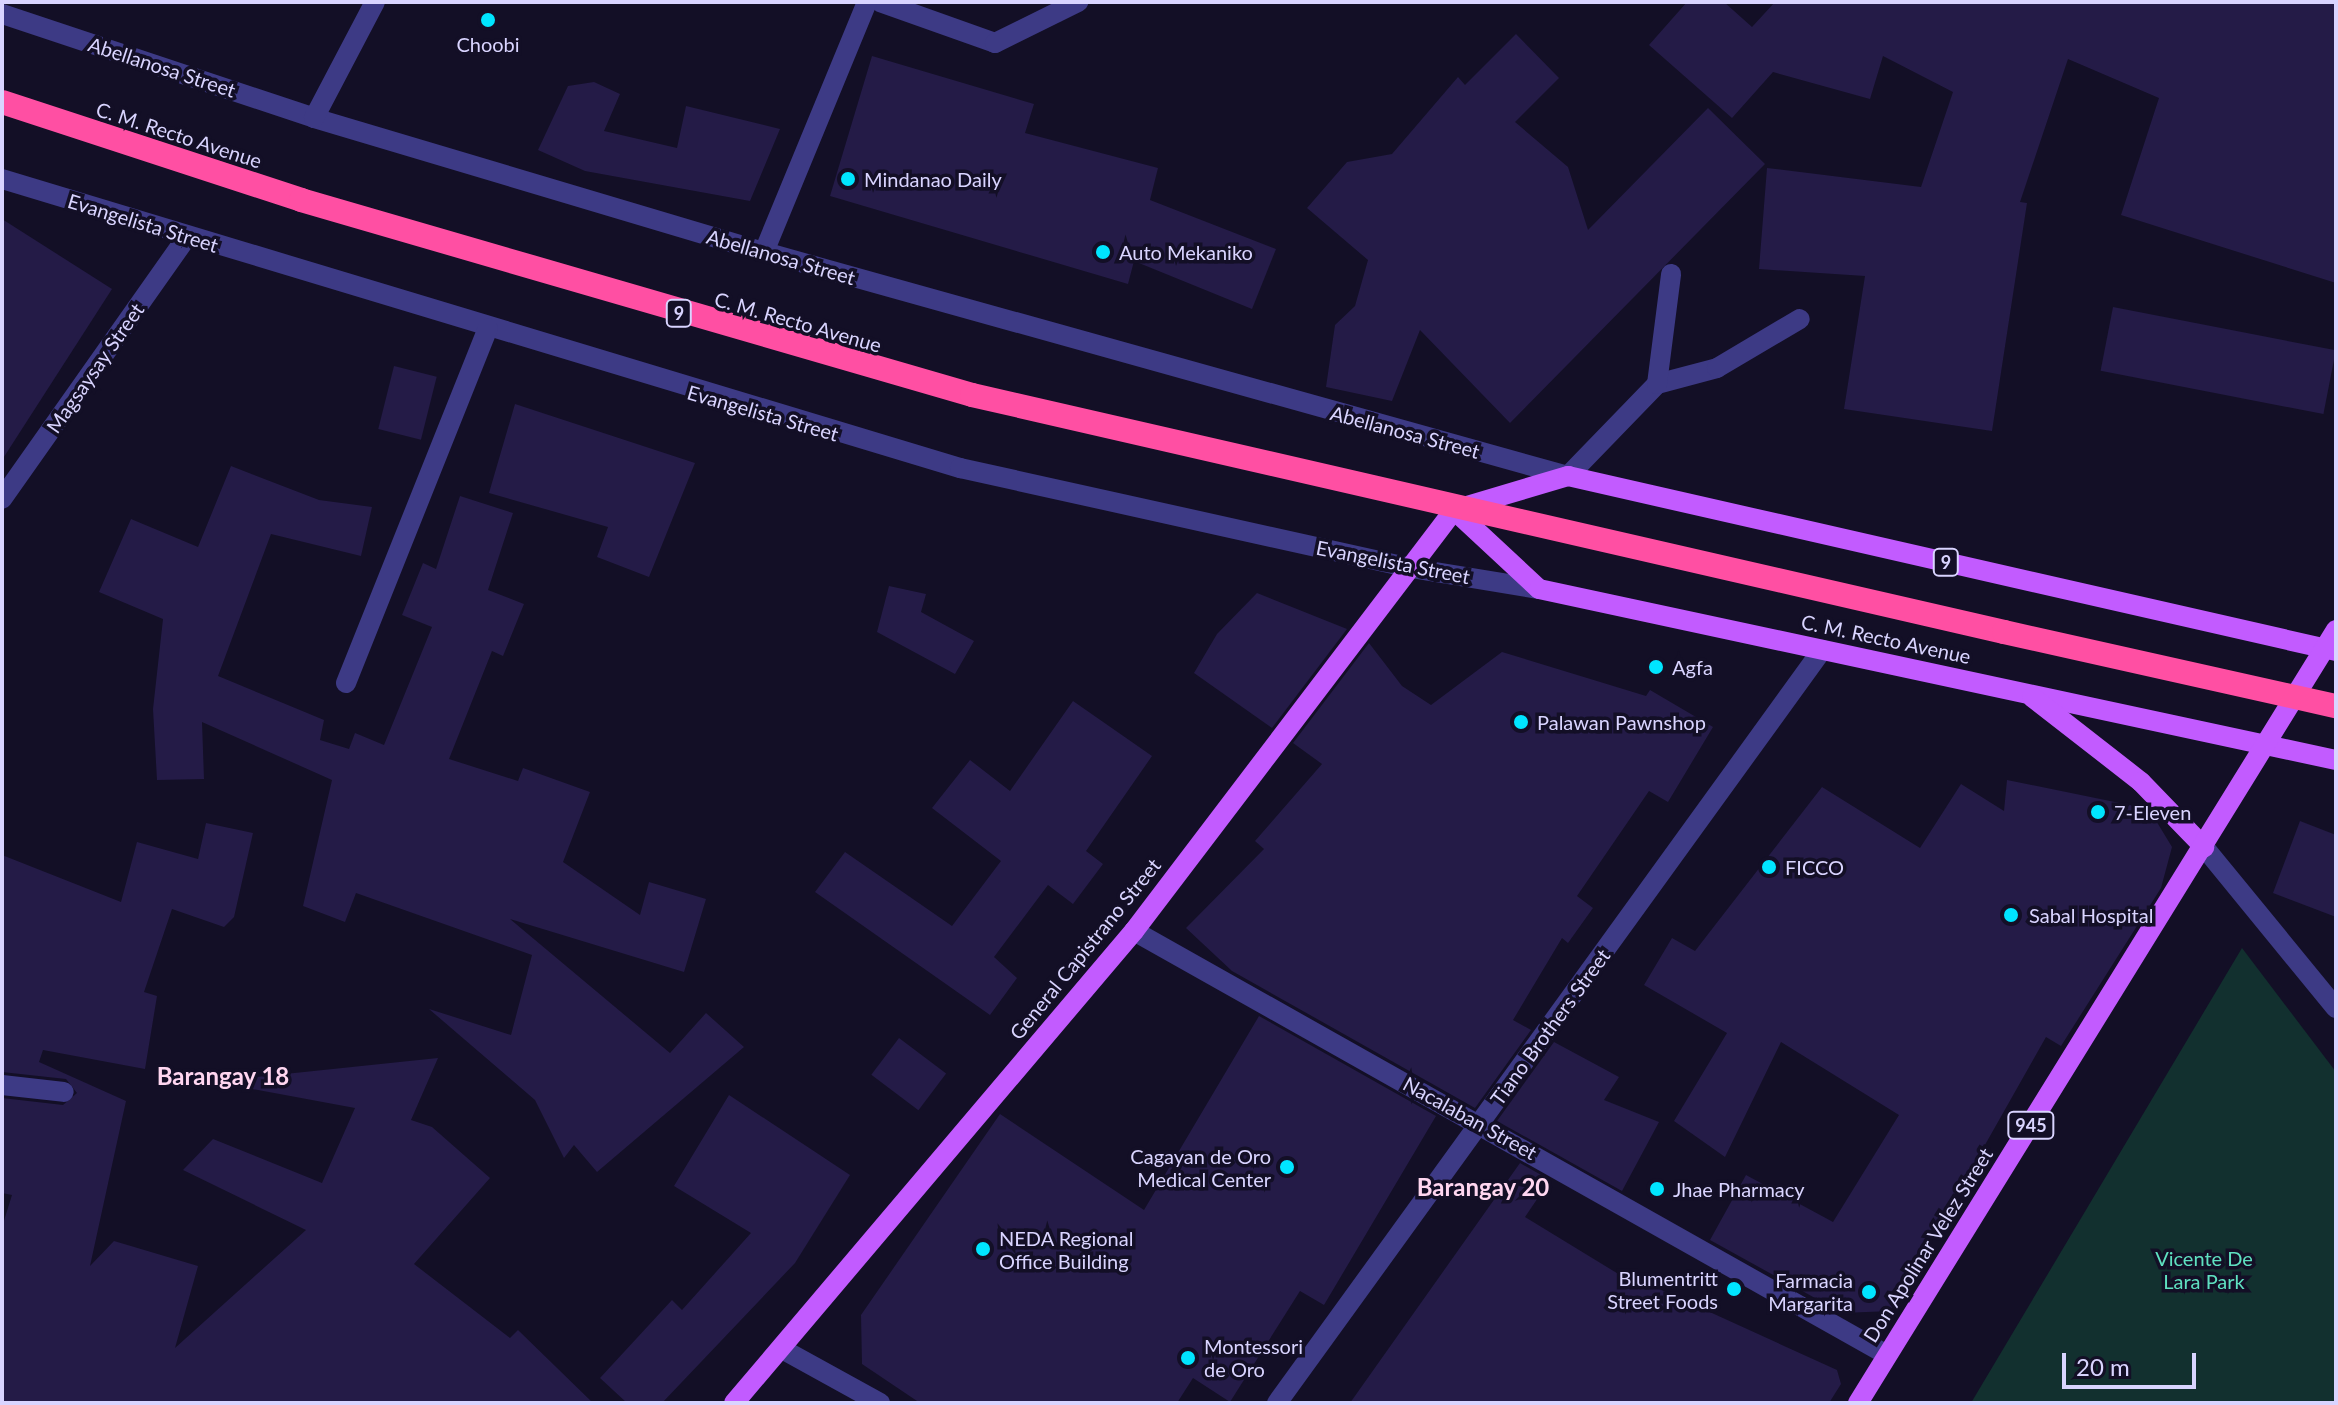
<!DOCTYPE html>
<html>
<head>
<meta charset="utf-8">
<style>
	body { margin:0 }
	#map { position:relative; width:2338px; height:1405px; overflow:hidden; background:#130f26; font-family:Lato,sans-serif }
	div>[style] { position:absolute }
	.green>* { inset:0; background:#12302f }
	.building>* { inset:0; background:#241b47; transform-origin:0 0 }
	.minor>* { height:20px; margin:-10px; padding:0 10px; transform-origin:10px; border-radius:10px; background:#3d3a85 }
	.major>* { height:20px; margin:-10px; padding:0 10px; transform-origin:10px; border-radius:10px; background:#c25bff }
	.highway>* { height:24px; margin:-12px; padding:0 12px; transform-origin:12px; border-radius:12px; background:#ff4fa3 }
	.highway-bridge>* { height:24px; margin:-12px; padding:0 12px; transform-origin:12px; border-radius:12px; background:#ff4fa3 }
	.dots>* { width:22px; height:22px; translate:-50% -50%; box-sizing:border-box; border:4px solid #130f26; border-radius:50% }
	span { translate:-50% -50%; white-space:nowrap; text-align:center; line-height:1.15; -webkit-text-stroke:7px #130f26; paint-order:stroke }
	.shield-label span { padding:2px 6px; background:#130f26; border:2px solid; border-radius:6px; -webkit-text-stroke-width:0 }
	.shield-label { font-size:18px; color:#d9d4ff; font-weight:700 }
	.poi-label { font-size:20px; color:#d9d4ff }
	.left { translate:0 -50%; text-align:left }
	.right { translate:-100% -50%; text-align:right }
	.street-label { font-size:20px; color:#d9d4ff }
	.park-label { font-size:20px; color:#5fe0c0 }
	.quarter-label { font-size:24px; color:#ffd6f0; font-weight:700 }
	.frame { position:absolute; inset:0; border:4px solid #d9d4ff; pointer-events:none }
	.scale { position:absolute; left:2062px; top:1353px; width:134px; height:36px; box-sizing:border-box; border:4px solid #d9d4ff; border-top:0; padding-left:10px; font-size:24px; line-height:28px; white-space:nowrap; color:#d9d4ff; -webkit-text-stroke:6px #130f26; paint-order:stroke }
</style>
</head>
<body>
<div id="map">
	<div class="green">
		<i style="clip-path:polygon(2242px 948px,2336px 1072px,2336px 1403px,1971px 1403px)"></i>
	</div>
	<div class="building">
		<i style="clip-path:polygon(1687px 2px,1724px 2px,1752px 27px,1775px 2px,2336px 2px,2336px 283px,2121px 215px,2159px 98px,2068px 59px,2020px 202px,2027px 203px,1992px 431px,1844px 409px,1865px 276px,1759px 269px,1767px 168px,1921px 187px,1953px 92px,1883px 56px,1870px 99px,1773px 72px,1732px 118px,1649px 45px)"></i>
		<i style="clip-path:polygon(1516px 34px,1559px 78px,1515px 122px,1568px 167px,1588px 230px,1708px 108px,1765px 164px,1510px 423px,1420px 330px,1392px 401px,1326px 387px,1335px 325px,1355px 306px,1368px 260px,1307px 208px,1347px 162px,1392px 154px,1458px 77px,1465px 85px)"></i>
		<i style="clip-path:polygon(872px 56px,1034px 104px,1025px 133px,1158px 168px,1150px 200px,1276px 249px,1252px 309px,1134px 261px,1128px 284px,830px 196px)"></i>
		<i style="clip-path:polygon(594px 82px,620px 94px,604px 131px,677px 148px,686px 106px,780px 129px,750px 201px,585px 171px,538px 150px,568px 86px)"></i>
		<i style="clip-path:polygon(2px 219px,112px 289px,2px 460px)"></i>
		<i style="left:2113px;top:307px;width:227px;height:65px;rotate:11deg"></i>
		<i style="left:394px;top:366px;width:44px;height:65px;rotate:14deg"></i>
		<i style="clip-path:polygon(515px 404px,695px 463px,649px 577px,597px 557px,608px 527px,489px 493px)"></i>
		<i style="clip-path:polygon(231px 466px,319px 500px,372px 507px,361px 556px,271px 534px,218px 676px,324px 720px,320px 740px,349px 749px,355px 733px,384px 745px,432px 627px,402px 615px,423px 563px,436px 569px,460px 496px,513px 513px,488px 590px,524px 604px,503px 656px,492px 651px,449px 759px,518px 781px,523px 768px,590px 792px,563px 862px,640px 915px,649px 882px,706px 899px,684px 972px,510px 919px,670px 1053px,706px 1013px,744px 1047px,597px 1172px,574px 1145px,564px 1158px,535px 1100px,429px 1009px,511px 1035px,532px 955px,356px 893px,345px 922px,303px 906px,332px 780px,202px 722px,204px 779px,157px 780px,153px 709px,163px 619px,99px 592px,131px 519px,198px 547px)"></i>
		<i style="clip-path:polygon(889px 586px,926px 594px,921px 612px,974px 641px,955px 674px,877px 632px)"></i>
		<i style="clip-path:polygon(1257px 593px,1347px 629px,1272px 728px,1194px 673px,1217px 634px)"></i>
		<i style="clip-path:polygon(1369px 643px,1402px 686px,1431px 705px,1502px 652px,1646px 696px,1650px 690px,1713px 727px,1668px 802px,1649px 791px,1577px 896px,1593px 908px,1568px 943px,1562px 938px,1513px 1020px,1531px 1030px,1475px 1108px,1232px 971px,1186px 928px,1264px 849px,1255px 841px,1322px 764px,1293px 743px)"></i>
		<i style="clip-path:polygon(1073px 701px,1152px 756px,1086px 851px,1103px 864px,1073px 904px,1048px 885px,994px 957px,1017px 978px,990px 1015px,815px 892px,845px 852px,952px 926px,1001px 861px,932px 808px,970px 760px,1010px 791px)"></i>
		<i style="clip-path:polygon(2007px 780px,2149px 809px,2172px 847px,2161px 888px,2061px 1046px,2046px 1037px,1891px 1311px,1842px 1313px,1710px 1240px,1746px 1175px,1833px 1222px,1899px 1115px,1781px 1042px,1725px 1157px,1674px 1121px,1727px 1033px,1644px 985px,1672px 938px,1695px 951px,1822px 787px,1920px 848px,1961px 784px,2004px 811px)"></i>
		<i style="clip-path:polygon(2300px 821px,2336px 835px,2336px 917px,2273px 893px)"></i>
		<i style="clip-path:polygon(206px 823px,253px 833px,234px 917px,224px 927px,172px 909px,144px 992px,157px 996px,145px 1069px,43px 1050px,39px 1062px,126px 1101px,90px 1266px,114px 1241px,198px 1266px,175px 1348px,306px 1230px,183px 1170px,213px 1139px,322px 1183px,355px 1108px,247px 1088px,247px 1078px,438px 1058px,411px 1120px,432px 1127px,490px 1178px,414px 1264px,510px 1338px,518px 1330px,593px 1403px,2px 1403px,2px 1227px,12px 1195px,2px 1193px,2px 1098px,63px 1105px,77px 1093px,66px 1079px,2px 1072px,2px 855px,121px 902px,137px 842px,198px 859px)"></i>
		<i style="clip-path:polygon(1259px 1016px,1436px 1116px,1324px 1305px,1300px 1291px,1230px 1402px,1193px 1378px,1177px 1403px,920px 1403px,862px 1364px,861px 1315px,1000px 1114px,1144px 1210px)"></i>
		<i style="left:899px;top:1038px;width:59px;height:46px;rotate:37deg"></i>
		<i style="clip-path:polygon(1554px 1042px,1619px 1077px,1604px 1100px,1659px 1122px,1622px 1191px,1497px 1121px)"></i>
		<i style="clip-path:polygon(729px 1095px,850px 1175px,795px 1263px,662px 1403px,627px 1403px,600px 1378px,672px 1300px,682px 1310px,751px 1233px,674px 1186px)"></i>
		<i style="clip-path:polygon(1520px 1163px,1550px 1180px,1525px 1217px,1643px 1289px,1646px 1283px,1837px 1370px,1841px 1384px,1829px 1403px,1350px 1403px)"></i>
	</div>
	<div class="minor">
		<i style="left:880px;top:2px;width:122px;rotate:19.6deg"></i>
		<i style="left:995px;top:43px;width:93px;rotate:-26.3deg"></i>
		<i style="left:2px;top:14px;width:329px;rotate:18.4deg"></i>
		<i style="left:314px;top:118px;width:470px;rotate:16.6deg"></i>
		<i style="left:764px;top:252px;width:835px;rotate:15.57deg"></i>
		<i style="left:1568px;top:476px;width:128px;rotate:-45.9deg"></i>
		<i style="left:1657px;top:384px;width:62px;rotate:-14.9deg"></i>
		<i style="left:1717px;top:368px;width:96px;rotate:-30.6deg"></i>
		<i style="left:314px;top:118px;width:131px;rotate:-62.3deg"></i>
		<i style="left:2px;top:179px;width:1001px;rotate:16.79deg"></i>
		<i style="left:960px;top:468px;width:462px;rotate:12.5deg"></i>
		<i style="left:1411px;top:568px;width:130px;rotate:9.3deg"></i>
		<i style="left:764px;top:252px;width:270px;rotate:-67.6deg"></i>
		<i style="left:1657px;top:384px;width:111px;rotate:-82.7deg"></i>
		<i style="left:2px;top:499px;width:321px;rotate:-54.8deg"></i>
		<i style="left:346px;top:683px;width:382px;rotate:-68.2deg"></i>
		<i style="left:2204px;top:847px;width:208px;rotate:50.7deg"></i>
		<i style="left:1134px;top:931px;width:864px;rotate:29.38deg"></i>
		<i style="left:2px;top:1085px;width:62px;rotate:6.4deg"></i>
		<i style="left:782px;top:1349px;width:112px;rotate:28.9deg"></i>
		<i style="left:1277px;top:1403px;width:930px;rotate:-54.1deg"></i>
	</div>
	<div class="major">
		<i style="left:1460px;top:508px;width:113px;rotate:-16.5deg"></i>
		<i style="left:1568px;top:476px;width:788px;rotate:12.84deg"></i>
		<i style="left:1454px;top:510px;width:116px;rotate:42.9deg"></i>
		<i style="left:1539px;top:589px;width:815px;rotate:12.11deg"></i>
		<i style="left:2032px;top:697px;width:138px;rotate:37.9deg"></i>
		<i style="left:2141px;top:782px;width:91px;rotate:45.9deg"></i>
		<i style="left:734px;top:1403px;width:619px;rotate:-49.72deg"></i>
		<i style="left:1134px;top:931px;width:529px;rotate:-52.76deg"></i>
		<i style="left:1858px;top:1403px;width:909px;rotate:-58.27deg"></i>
	</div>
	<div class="highway">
		<i style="left:2px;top:102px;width:315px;rotate:18.1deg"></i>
		<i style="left:301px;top:200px;width:699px;rotate:16.2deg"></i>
		<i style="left:972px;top:395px;width:1059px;rotate:12.93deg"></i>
	</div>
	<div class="highway-bridge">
		<i style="left:2004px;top:632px;width:340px;rotate:12.6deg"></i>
	</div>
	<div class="dots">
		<i style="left:488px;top:20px;background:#00e5ff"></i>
		<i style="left:848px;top:179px;background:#00e5ff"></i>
		<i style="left:1103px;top:252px;background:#00e5ff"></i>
		<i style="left:1656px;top:667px;background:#00e5ff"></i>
		<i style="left:1521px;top:722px;background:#00e5ff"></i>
		<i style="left:2098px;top:812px;background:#00e5ff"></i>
		<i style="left:1769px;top:867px;background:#00e5ff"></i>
		<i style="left:2011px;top:915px;background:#00e5ff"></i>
		<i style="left:1287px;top:1167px;background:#00e5ff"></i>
		<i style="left:1657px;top:1189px;background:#00e5ff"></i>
		<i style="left:983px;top:1249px;background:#00e5ff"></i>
		<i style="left:1734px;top:1289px;background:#00e5ff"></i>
		<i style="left:1869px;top:1292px;background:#00e5ff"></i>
		<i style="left:1188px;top:1358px;background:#00e5ff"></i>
	</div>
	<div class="shield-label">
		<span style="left:679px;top:313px">9</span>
		<span style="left:1946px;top:562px">9</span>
		<span style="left:2031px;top:1125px">945</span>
	</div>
	<div class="poi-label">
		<span style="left:488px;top:44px">Choobi</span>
		<span class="left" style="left:864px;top:179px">Mindanao Daily</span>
		<span class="left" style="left:1119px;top:252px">Auto Mekaniko</span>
		<span class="left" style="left:1672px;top:667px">Agfa</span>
		<span class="left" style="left:1537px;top:722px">Palawan Pawnshop</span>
		<span class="left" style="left:2114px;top:812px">7-Eleven</span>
		<span class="left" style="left:1785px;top:867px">FICCO</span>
		<span class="left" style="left:2029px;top:915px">Sabal Hospital</span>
		<span class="right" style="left:1271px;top:1168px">Cagayan de Oro<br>Medical Center</span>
		<span class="left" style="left:1673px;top:1189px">Jhae Pharmacy</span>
		<span class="left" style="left:999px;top:1250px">NEDA Regional<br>Office Building</span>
		<span class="right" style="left:1718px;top:1290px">Blumentritt<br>Street Foods</span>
		<span class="right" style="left:1853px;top:1292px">Farmacia<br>Margarita</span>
		<span class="left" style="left:1204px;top:1358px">Montessori<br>de Oro</span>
	</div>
	<div class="street-label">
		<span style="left:162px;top:67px;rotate:18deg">Abellanosa Street</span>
		<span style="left:179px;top:135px;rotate:18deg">C. M. Recto Avenue</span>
		<span style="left:143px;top:223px;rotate:17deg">Evangelista Street</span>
		<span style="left:781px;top:257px;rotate:16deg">Abellanosa Street</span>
		<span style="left:798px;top:322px;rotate:16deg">C. M. Recto Avenue</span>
		<span style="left:95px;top:368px;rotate:-55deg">Magsaysay Street</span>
		<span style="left:763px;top:413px;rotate:16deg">Evangelista Street</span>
		<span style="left:1405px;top:432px;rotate:15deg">Abellanosa Street</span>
		<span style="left:1393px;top:562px;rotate:11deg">Evangelista Street</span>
		<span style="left:1886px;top:639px;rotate:12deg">C. M. Recto Avenue</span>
		<span style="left:1085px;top:949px;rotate:-51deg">General Capistrano Street</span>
		<span style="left:1550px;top:1027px;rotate:-54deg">Tiano Brothers Street</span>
		<span style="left:1470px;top:1118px;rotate:29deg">Nacalaban Street</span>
		<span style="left:1928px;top:1245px;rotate:-58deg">Don Apolinar Velez Street</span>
	</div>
	<div class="park-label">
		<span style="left:2204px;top:1270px">Vicente De<br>Lara Park</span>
	</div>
	<div class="quarter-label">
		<span style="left:223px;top:1076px">Barangay 18</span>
		<span style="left:1483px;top:1187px">Barangay 20</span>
	</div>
	<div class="frame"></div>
	<div class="scale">20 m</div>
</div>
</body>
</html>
